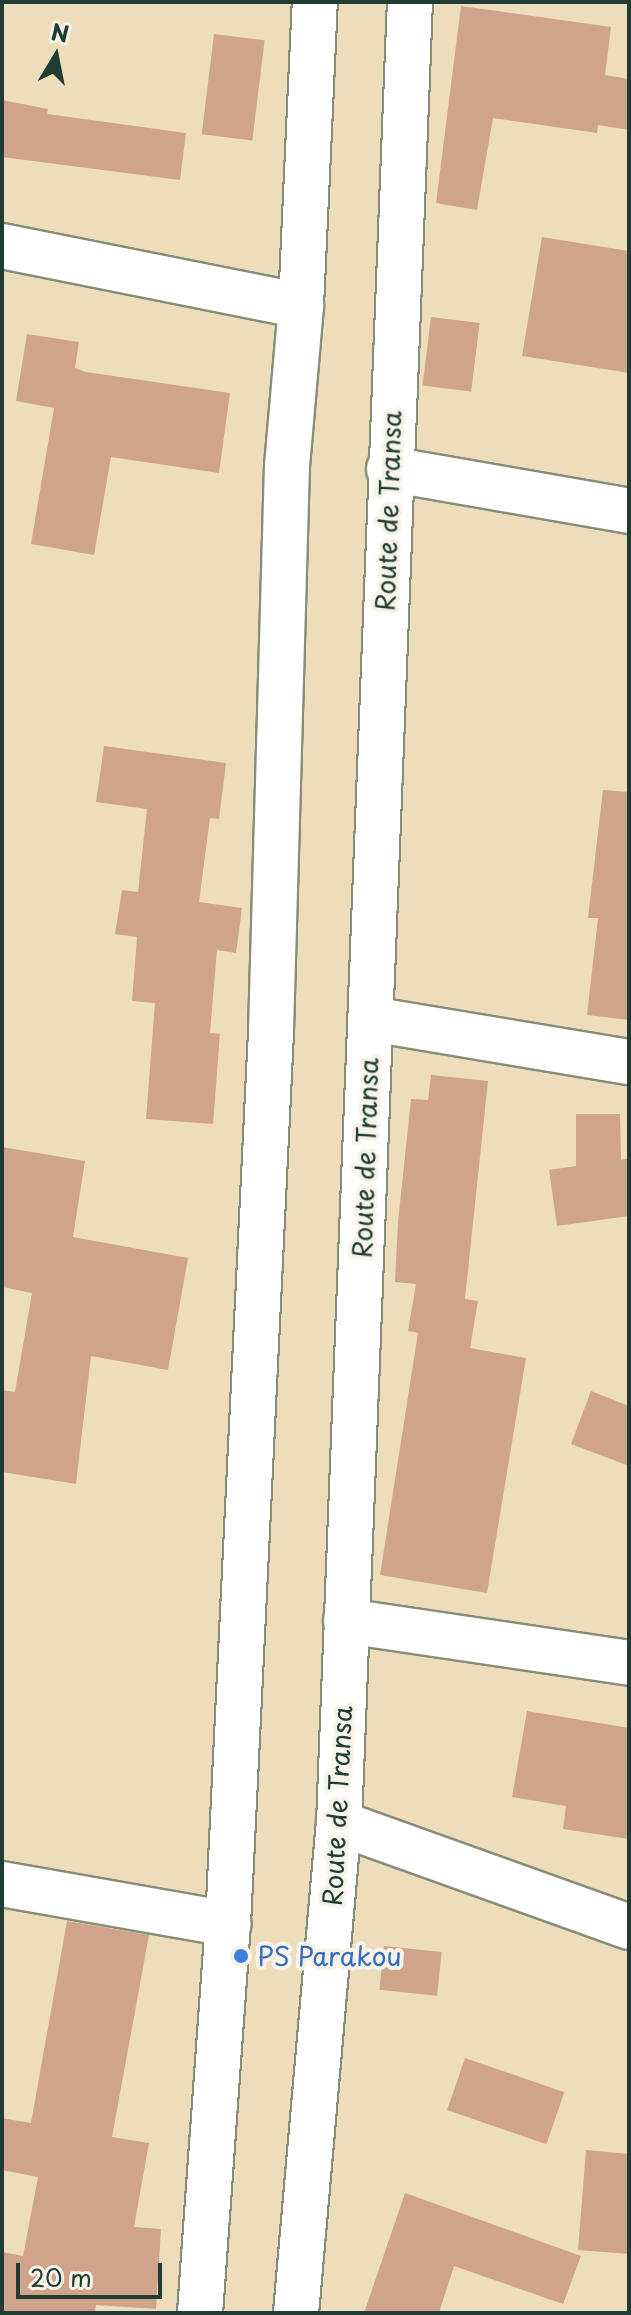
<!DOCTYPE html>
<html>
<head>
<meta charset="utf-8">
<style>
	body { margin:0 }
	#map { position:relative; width:631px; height:2315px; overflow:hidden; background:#edb; font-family:"Playpen Sans",sans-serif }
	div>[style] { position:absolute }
	.building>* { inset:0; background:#cfa48b; transform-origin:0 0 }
	.roads { filter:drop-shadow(2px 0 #868d78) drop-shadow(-2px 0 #868d78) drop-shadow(0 2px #868d78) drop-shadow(0 -2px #868d78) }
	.minor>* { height:44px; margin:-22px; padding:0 22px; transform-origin:22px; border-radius:22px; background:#fff }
	.primary>* { height:44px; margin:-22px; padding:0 22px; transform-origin:22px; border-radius:22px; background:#fff }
	.dots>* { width:22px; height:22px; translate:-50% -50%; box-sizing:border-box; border:4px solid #f7f3e8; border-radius:50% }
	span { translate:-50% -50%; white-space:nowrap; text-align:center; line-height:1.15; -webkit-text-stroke:8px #f7f3e8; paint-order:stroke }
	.street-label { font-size:26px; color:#1f3d34 }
	.shop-label { font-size:26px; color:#366cbe }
	.left { translate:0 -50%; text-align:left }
	.frame { position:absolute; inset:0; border:4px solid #1f3d34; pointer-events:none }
	.north { position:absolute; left:16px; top:16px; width:80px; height:80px; -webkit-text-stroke:6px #f7f3e8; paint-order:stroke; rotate:10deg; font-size:22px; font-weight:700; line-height:32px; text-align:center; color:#1f3d34 }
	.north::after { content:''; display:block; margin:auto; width:28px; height:36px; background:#1f3d34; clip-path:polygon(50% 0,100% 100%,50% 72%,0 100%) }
	.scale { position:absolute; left:16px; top:2263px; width:146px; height:36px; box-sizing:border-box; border:4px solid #1f3d34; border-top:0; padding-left:10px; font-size:24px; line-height:28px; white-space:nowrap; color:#1f3d34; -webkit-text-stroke:6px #f7f3e8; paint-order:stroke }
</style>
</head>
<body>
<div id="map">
	<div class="building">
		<i style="clip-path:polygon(461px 6px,611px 27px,605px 75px,629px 79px,629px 130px,598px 125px,597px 133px,493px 118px,477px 210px,436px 203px)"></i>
		<i style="left:214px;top:34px;width:51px;height:101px;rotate:7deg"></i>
		<i style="clip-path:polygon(2px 100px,48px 109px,47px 114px,186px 133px,180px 180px,2px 157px)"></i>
		<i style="clip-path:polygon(542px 237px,629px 251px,629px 373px,522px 356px)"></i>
		<i style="left:431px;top:317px;width:49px;height:69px;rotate:7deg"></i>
		<i style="clip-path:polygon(27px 334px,79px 342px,75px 368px,86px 372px,230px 393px,219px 473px,111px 457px,94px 555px,31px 544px,54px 408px,16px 401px)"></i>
		<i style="clip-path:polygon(104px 746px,226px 763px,219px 819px,210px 818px,199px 902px,242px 908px,236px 953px,217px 950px,210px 1033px,220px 1034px,213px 1124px,146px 1119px,155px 1003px,132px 1001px,137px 937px,115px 934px,122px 890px,138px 892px,147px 809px,96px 802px)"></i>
		<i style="clip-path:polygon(603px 790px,629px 792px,629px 1020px,587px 1015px,598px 918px,588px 918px)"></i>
		<i style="clip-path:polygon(431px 1075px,488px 1081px,465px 1299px,478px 1301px,470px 1348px,526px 1358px,487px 1593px,380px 1575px,418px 1333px,408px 1331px,416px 1284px,395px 1282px,398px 1222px,411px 1099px,428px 1100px)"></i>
		<i style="clip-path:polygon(576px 1114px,620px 1114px,621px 1160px,629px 1158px,629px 1216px,557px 1226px,549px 1170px,576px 1166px)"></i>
		<i style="clip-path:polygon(2px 1147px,85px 1161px,73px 1237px,188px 1258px,168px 1370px,91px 1356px,76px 1484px,2px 1472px,2px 1390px,15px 1392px,32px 1293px,2px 1287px)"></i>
		<i style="clip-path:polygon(591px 1391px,629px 1406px,629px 1466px,571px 1444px)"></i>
		<i style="clip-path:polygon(527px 1711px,629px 1728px,629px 1839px,563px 1829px,566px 1806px,512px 1797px)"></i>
		<i style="clip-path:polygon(67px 1921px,149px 1935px,112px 2137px,149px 2143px,134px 2227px,161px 2229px,156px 2309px,96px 2305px,95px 2313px,2px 2313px,2px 2252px,23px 2256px,38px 2177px,2px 2170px,2px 2118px,31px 2123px)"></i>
		<i style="left:384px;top:1946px;width:58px;height:44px;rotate:6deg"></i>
		<i style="left:465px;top:2058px;width:105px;height:55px;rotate:19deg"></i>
		<i style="clip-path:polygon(586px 2150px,629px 2154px,629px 2254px,578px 2250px)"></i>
		<i style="clip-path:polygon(405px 2193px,581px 2256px,563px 2304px,454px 2266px,439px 2313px,364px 2313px)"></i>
	</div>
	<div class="roads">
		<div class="minor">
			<i style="left:2px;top:246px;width:305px;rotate:11.3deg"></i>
			<i style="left:389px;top:469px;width:244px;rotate:9.9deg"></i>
			<i style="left:371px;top:1019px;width:262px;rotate:9.5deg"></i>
			<i style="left:346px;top:1621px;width:286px;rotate:8.4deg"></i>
			<i style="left:339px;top:1823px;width:308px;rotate:19.7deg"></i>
			<i style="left:2px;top:1884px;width:230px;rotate:10deg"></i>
		</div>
		<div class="primary">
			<i style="left:200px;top:2313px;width:390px;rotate:-85.9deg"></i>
			<i style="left:228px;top:1924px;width:894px;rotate:-87.24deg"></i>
			<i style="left:271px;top:1031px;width:565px;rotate:-88.38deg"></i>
			<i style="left:287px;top:466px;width:161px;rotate:-85deg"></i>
			<i style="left:301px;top:306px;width:304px;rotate:-87.4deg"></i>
			<i style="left:296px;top:2313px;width:492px;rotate:-85deg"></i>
			<i style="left:339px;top:1823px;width:1822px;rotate:-87.77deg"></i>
		</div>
	</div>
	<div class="dots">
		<i style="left:241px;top:1956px;background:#3f7fe0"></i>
	</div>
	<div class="street-label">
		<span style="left:388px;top:511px;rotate:-88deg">Route de Transa</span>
		<span style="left:365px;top:1158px;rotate:-88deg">Route de Transa</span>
		<span style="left:337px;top:1806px;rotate:-87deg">Route de Transa</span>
	</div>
	<div class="shop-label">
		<span class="left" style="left:257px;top:1956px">PS Parakou</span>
	</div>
	<div class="frame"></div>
	<div class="north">N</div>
	<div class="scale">20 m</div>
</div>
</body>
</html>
